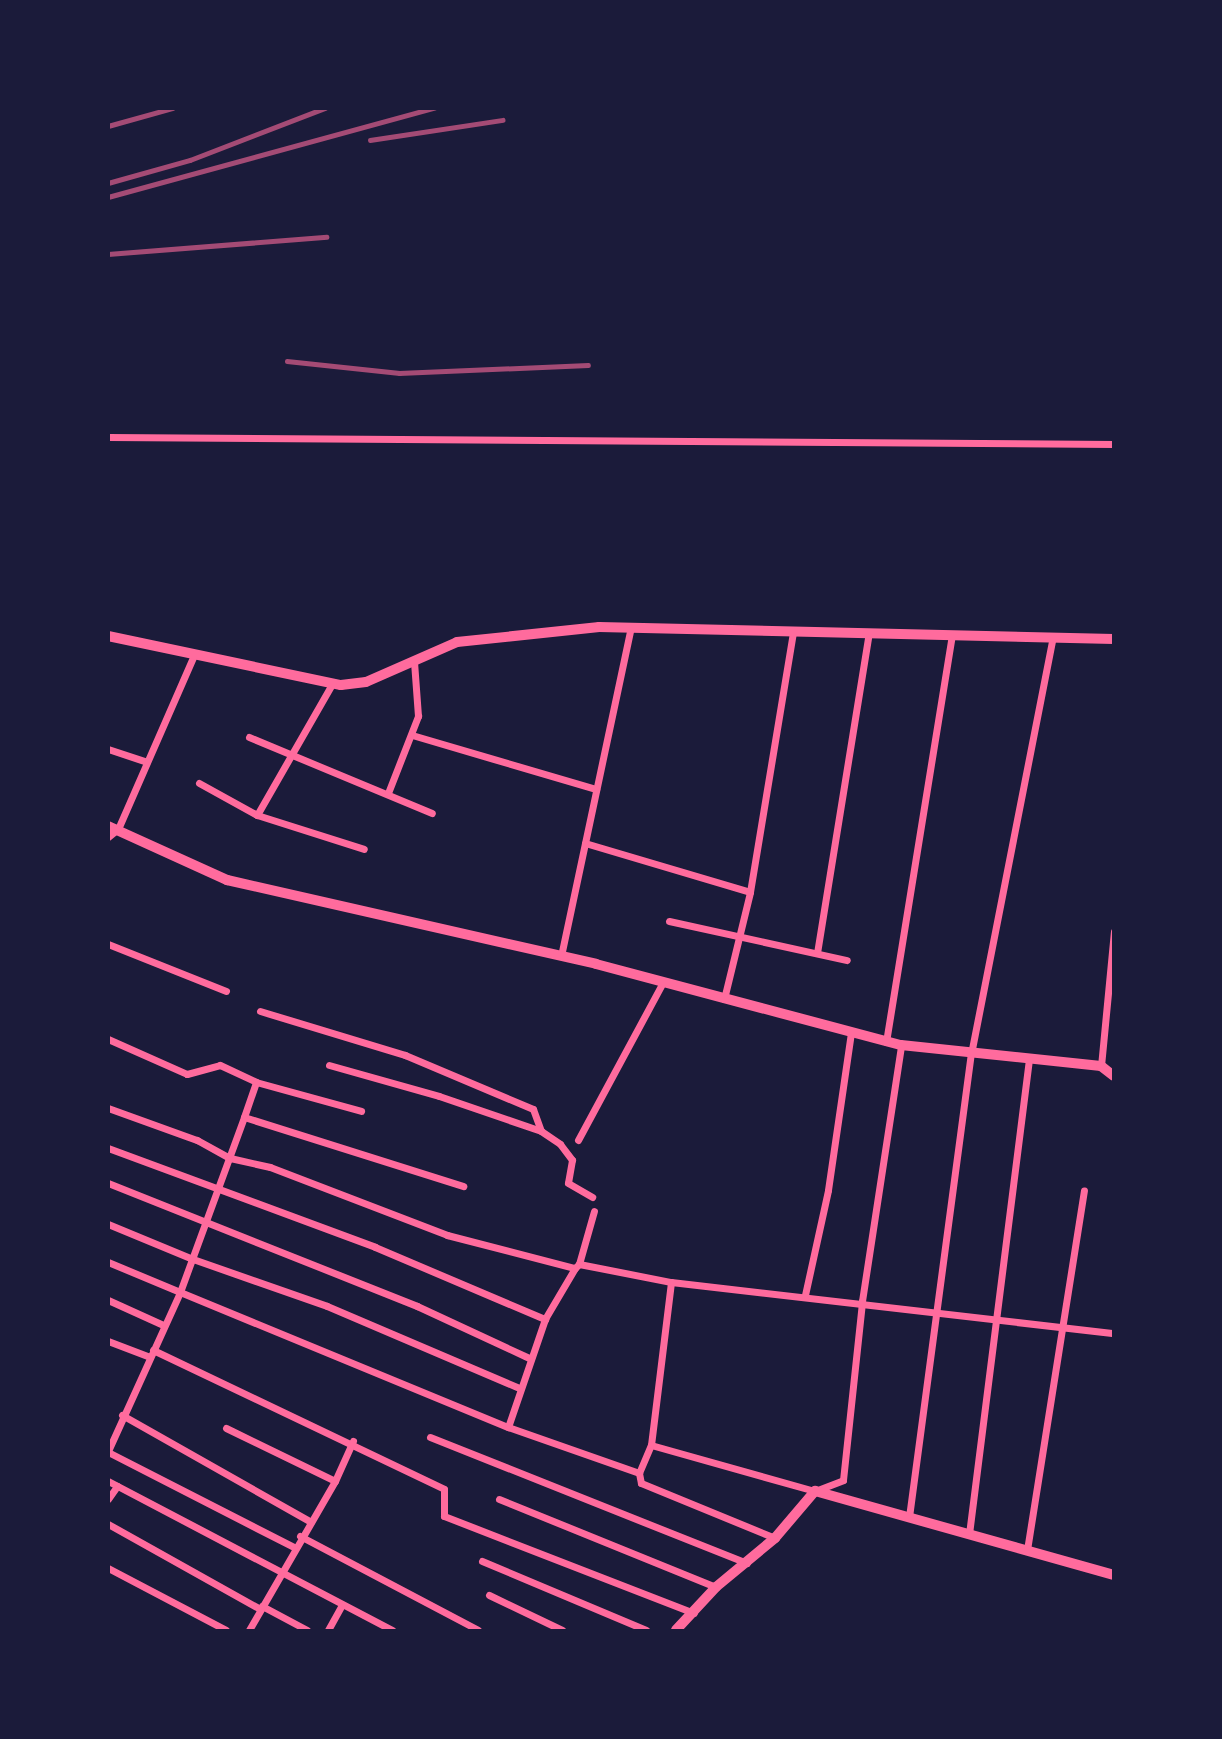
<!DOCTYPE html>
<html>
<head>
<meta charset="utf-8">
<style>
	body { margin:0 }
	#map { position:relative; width:1222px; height:1739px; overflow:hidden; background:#1b1b3a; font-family:Literata,serif }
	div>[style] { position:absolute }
	.minor>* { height:7px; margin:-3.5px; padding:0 3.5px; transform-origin:3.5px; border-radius:3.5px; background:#ff6b9d }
	.tertiary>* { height:10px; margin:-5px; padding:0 5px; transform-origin:5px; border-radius:5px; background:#ff6b9d }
	.rail>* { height:4.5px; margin:-2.25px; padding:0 2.25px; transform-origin:2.25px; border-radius:2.25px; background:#a44b75 }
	span { translate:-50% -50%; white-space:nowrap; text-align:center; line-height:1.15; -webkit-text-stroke:5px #1b1b3a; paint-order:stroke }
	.frame { position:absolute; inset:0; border:110px solid #1b1b3a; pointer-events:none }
</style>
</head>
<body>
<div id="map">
	<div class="minor">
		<i style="left:108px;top:437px;width:1006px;rotate:0.4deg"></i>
		<i style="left:412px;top:735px;width:192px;rotate:16.4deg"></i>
		<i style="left:249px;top:737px;width:198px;rotate:22.6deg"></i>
		<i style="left:108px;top:749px;width:41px;rotate:18.4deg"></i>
		<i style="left:199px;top:783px;width:66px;rotate:28.9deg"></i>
		<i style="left:257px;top:815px;width:112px;rotate:17.6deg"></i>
		<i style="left:388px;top:793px;width:83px;rotate:-68.7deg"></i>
		<i style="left:418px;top:716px;width:54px;rotate:-94.2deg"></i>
		<i style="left:257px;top:815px;width:151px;rotate:-60.2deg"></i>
		<i style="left:108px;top:837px;width:13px;rotate:-39deg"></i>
		<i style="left:118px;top:829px;width:188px;rotate:-66.4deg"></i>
		<i style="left:585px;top:843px;width:172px;rotate:16.5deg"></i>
		<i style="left:669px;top:921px;width:182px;rotate:12.4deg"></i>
		<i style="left:108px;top:944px;width:127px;rotate:21.7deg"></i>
		<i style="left:817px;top:953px;width:324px;rotate:-80.8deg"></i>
		<i style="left:561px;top:956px;width:336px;rotate:-78deg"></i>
		<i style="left:724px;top:999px;width:110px;rotate:-76.3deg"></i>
		<i style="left:750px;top:892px;width:264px;rotate:-80.6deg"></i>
		<i style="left:260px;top:1011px;width:152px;rotate:16.9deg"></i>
		<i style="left:405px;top:1055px;width:139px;rotate:22.9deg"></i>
		<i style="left:533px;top:1109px;width:23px;rotate:70deg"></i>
		<i style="left:541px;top:1131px;width:23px;rotate:34deg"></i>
		<i style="left:560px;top:1144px;width:20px;rotate:53deg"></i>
		<i style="left:572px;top:1160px;width:23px;rotate:100deg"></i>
		<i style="left:568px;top:1183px;width:28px;rotate:30deg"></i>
		<i style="left:108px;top:1039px;width:86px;rotate:23.9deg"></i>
		<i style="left:187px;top:1074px;width:34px;rotate:-15deg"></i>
		<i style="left:220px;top:1065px;width:40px;rotate:25deg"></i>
		<i style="left:256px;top:1082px;width:109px;rotate:15.4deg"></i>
		<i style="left:886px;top:1042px;width:412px;rotate:-80.8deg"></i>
		<i style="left:329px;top:1065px;width:114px;rotate:15.7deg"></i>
		<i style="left:439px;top:1096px;width:108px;rotate:18.9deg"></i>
		<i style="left:1101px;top:1066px;width:135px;rotate:-84.5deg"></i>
		<i style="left:108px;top:1108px;width:95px;rotate:19.8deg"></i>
		<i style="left:197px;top:1140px;width:38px;rotate:29deg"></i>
		<i style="left:230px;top:1158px;width:41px;rotate:12.7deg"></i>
		<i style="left:270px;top:1167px;width:190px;rotate:21deg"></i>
		<i style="left:447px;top:1235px;width:132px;rotate:14.5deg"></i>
		<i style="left:575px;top:1268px;width:59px;rotate:120.5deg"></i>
		<i style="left:545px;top:1319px;width:114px;rotate:108.9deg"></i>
		<i style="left:508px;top:1427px;width:139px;rotate:19.3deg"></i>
		<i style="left:639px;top:1473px;width:30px;rotate:-67deg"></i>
		<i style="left:651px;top:1445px;width:164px;rotate:-83deg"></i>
		<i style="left:244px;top:1117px;width:37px;rotate:-71deg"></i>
		<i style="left:578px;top:1140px;width:179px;rotate:-61.7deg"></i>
		<i style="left:108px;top:1148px;width:285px;rotate:20.3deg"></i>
		<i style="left:375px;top:1247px;width:185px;rotate:23deg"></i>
		<i style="left:108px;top:1183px;width:333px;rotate:21.7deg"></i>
		<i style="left:417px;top:1306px;width:123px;rotate:24.9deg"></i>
		<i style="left:108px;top:1224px;width:89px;rotate:22.5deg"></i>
		<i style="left:190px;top:1258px;width:145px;rotate:19.3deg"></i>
		<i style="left:327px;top:1306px;width:209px;rotate:23.1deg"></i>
		<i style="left:108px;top:1262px;width:78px;rotate:22.6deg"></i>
		<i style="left:180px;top:1292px;width:186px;rotate:-69.9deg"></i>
		<i style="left:244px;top:1117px;width:230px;rotate:17.5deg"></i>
		<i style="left:579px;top:1264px;width:55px;rotate:-74.2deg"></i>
		<i style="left:575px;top:1268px;width:6px;rotate:-45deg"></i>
		<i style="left:579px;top:1264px;width:94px;rotate:11.1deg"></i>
		<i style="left:671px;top:1282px;width:446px;rotate:6.6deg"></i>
		<i style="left:805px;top:1295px;width:107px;rotate:-77.6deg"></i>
		<i style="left:828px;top:1190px;width:160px;rotate:-81.7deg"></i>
		<i style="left:108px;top:1300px;width:60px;rotate:24.4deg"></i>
		<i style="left:108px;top:1341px;width:45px;rotate:20.9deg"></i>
		<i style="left:153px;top:1350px;width:322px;rotate:25.5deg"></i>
		<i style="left:444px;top:1489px;width:27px;rotate:90deg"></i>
		<i style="left:444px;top:1516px;width:268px;rotate:21.2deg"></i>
		<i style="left:122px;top:1415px;width:217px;rotate:29.5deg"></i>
		<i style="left:226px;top:1428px;width:121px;rotate:25.9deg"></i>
		<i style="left:430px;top:1437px;width:341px;rotate:21.7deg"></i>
		<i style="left:651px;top:1445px;width:170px;rotate:15.7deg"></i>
		<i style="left:815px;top:1491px;width:30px;rotate:-21deg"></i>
		<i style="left:843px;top:1480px;width:180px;rotate:-83.9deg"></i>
		<i style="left:862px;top:1301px;width:259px;rotate:-81.3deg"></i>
		<i style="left:108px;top:1451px;width:175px;rotate:-65.6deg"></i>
		<i style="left:180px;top:1292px;width:355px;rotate:22.4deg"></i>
		<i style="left:108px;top:1452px;width:209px;rotate:27.1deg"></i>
		<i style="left:639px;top:1473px;width:10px;rotate:79deg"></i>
		<i style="left:641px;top:1483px;width:145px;rotate:22.3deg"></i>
		<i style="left:108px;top:1481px;width:321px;rotate:27.7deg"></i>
		<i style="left:108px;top:1499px;width:16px;rotate:-55deg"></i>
		<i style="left:499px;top:1499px;width:234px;rotate:22.1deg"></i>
		<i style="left:909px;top:1517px;width:467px;rotate:-82.4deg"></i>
		<i style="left:971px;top:1054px;width:425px;rotate:-78.9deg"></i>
		<i style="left:108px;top:1524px;width:174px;rotate:29.2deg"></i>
		<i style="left:969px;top:1534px;width:478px;rotate:-82.8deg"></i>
		<i style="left:300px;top:1536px;width:201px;rotate:27.8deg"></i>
		<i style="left:1027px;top:1550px;width:364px;rotate:-81deg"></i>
		<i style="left:482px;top:1561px;width:178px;rotate:22.8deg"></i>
		<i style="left:108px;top:1568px;width:133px;rotate:27.7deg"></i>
		<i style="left:489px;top:1595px;width:81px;rotate:25.6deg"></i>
		<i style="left:262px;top:1606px;width:51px;rotate:28.1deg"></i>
		<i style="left:249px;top:1630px;width:172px;rotate:-60deg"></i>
		<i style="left:335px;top:1481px;width:44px;rotate:-65.8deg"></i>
		<i style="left:328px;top:1630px;width:29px;rotate:-61deg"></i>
	</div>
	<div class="tertiary">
		<i style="left:108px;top:636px;width:238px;rotate:11.9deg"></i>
		<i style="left:341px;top:685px;width:25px;rotate:-7deg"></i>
		<i style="left:366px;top:682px;width:99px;rotate:-23.7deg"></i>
		<i style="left:457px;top:642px;width:143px;rotate:-6deg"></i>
		<i style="left:599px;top:627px;width:515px;rotate:1.33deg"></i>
		<i style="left:108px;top:826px;width:131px;rotate:24.4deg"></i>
		<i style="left:227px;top:880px;width:378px;rotate:12.8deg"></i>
		<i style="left:596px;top:964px;width:316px;rotate:14.9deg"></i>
		<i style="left:901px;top:1045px;width:201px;rotate:6deg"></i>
		<i style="left:1101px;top:1066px;width:16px;rotate:38deg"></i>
		<i style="left:676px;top:1630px;width:59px;rotate:-47.1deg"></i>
		<i style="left:716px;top:1587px;width:77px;rotate:-39.7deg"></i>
		<i style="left:775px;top:1538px;width:62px;rotate:-49.6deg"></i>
		<i style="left:815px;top:1491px;width:311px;rotate:15.7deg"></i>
	</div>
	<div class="rail">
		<i style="left:108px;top:126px;width:67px;rotate:-15.5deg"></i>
		<i style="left:370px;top:140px;width:134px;rotate:-8.6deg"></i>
		<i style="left:108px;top:183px;width:85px;rotate:-15.7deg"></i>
		<i style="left:190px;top:160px;width:145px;rotate:-21.1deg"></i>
		<i style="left:108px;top:197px;width:338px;rotate:-15.3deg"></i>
		<i style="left:108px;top:254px;width:219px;rotate:-4.5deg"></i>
		<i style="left:287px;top:361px;width:113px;rotate:6.1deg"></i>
		<i style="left:399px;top:373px;width:189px;rotate:-2.4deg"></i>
	</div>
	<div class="frame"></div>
</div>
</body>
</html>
